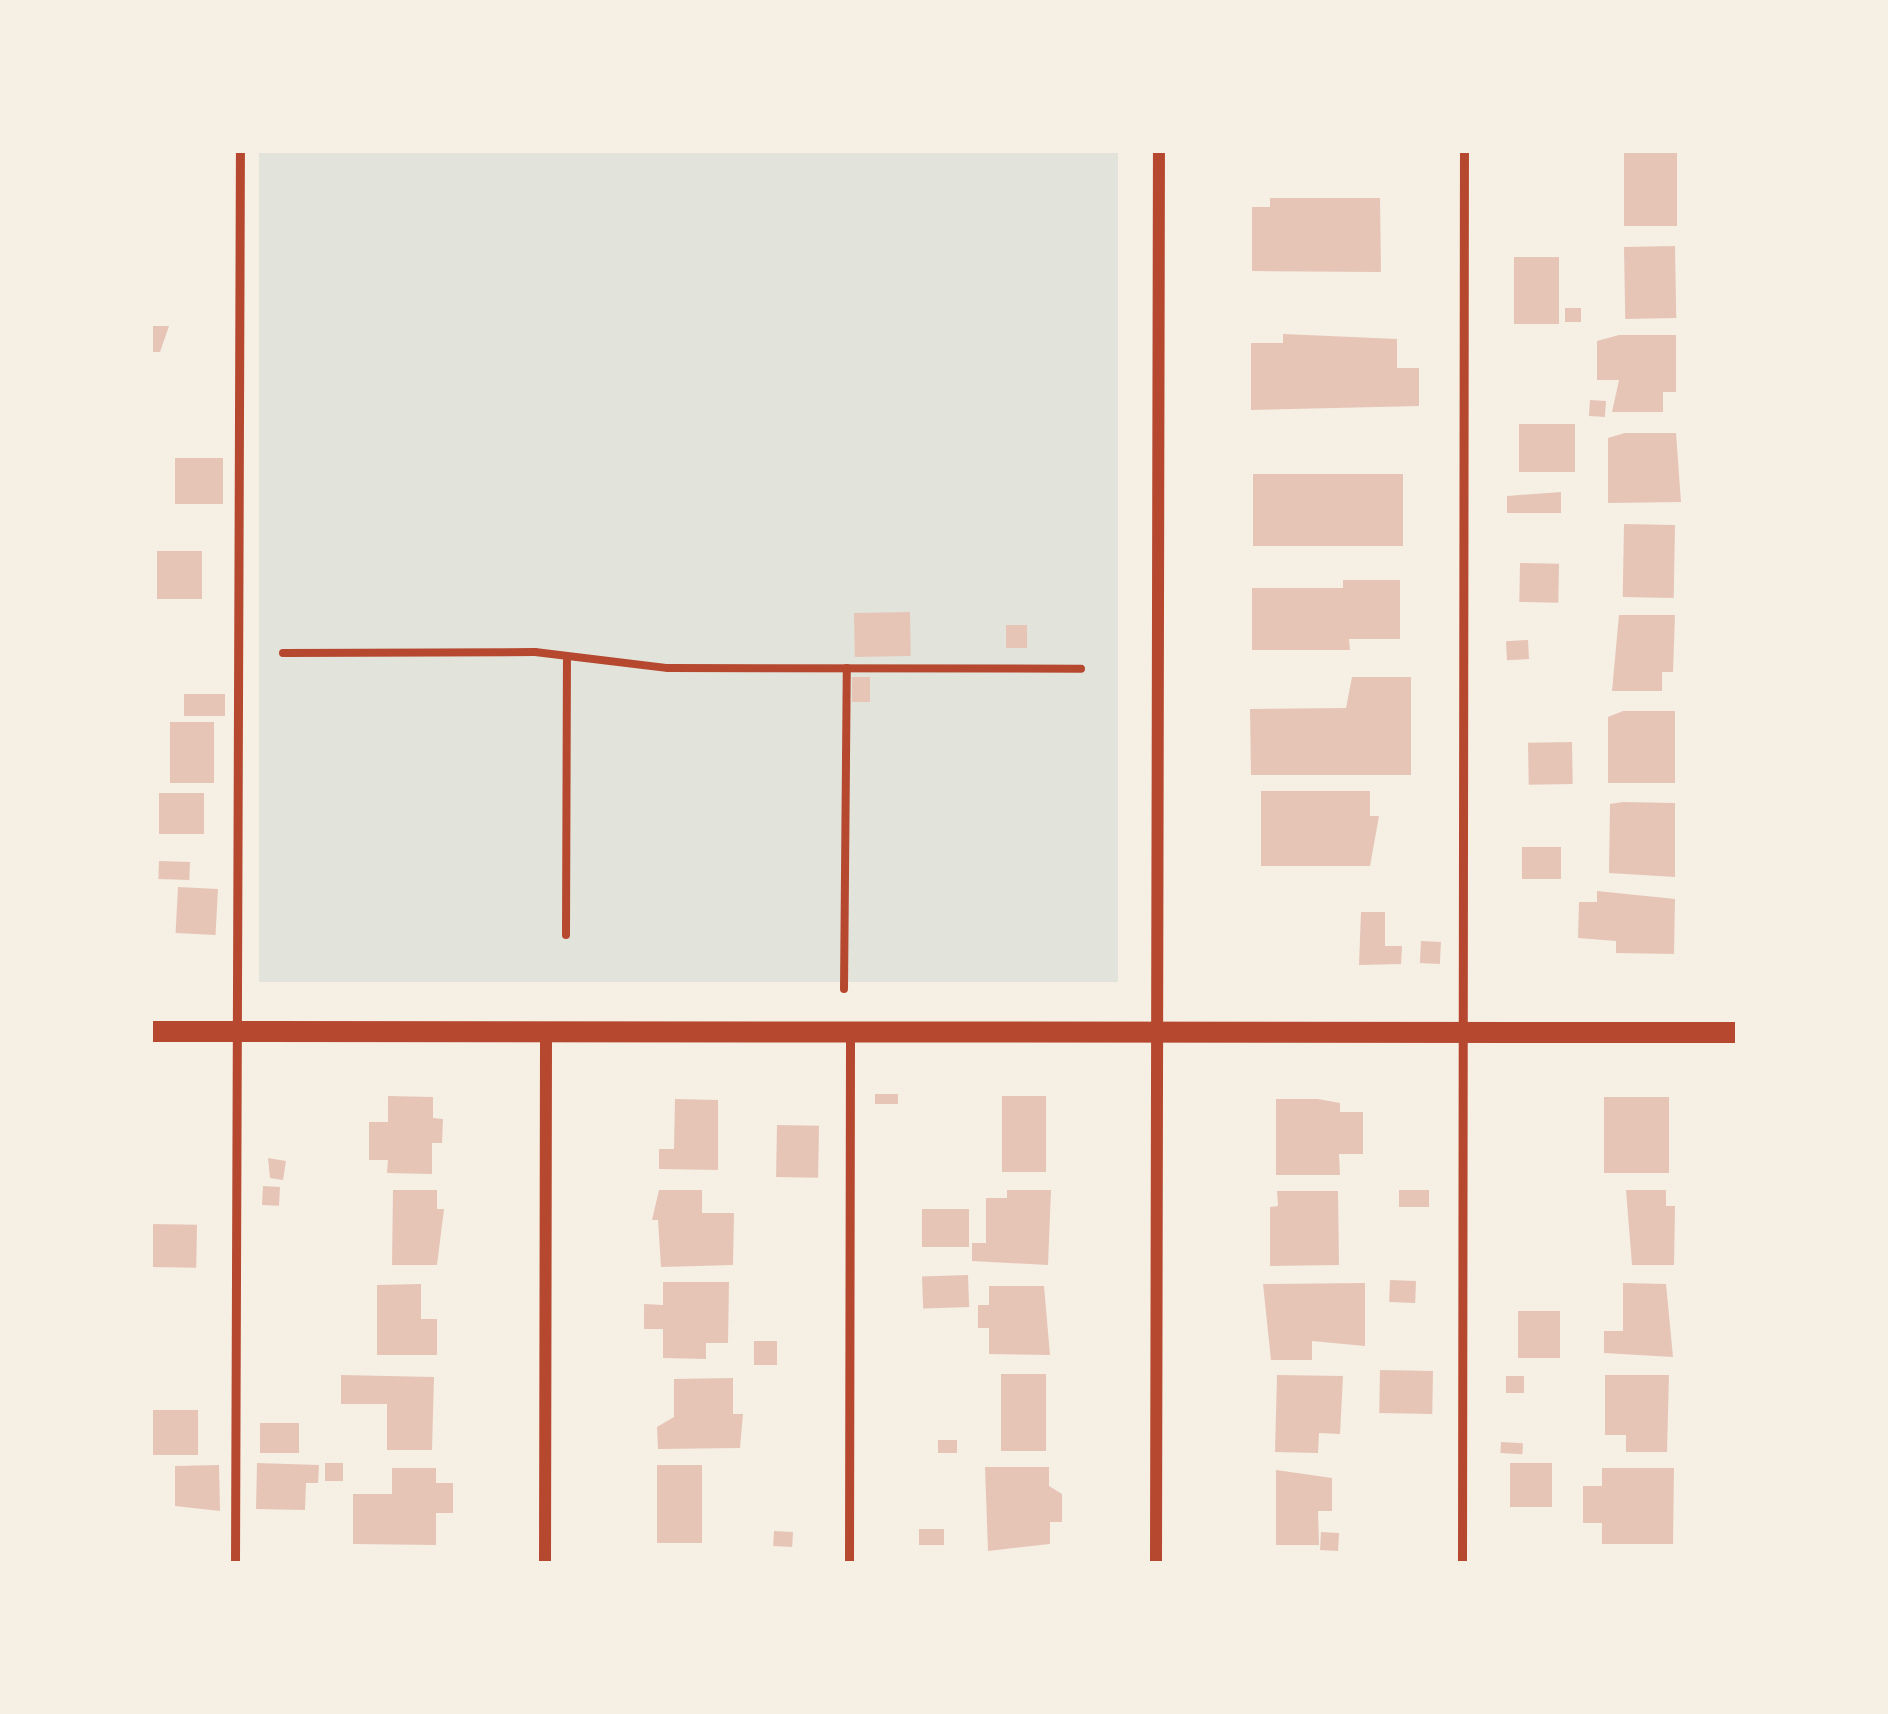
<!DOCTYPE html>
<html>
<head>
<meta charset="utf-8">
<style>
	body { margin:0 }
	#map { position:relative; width:1888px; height:1714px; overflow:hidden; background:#f6efe4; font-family:"Alegreya Sans",sans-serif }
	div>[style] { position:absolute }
	.green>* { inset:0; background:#e2e4dc; transform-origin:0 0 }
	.building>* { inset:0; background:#e6c5b7; transform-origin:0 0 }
	.path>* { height:8px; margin:-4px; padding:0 4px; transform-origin:4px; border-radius:4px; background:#b5482f }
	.service>* { height:9px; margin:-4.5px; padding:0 4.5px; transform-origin:4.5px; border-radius:4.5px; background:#b5482f }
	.minor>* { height:12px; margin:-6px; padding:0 6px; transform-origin:6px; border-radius:6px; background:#b5482f }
	.tertiary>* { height:21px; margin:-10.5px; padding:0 10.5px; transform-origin:10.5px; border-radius:10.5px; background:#b5482f }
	span { translate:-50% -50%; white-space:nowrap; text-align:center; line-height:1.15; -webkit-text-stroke:10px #f6efe4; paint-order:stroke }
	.frame { position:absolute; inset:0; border:153px solid #f6efe4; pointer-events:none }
</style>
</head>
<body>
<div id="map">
	<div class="green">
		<i style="left:259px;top:150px;width:859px;height:832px"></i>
	</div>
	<div class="building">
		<i style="left:1624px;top:151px;width:53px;height:75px"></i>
		<i style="clip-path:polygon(1270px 198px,1380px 198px,1381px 272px,1252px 271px,1252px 207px,1270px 207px)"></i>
		<i style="left:1675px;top:246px;width:72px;height:51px;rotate:89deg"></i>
		<i style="left:1514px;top:257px;width:45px;height:67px"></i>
		<i style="left:1565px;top:308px;width:16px;height:14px"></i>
		<i style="clip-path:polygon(150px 326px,169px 326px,160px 352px,150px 352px)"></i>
		<i style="clip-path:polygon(1283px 334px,1397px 339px,1397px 368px,1419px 368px,1419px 406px,1251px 410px,1251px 343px,1283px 343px)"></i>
		<i style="clip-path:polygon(1619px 335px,1676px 335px,1676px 392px,1663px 392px,1663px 412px,1612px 412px,1619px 380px,1597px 380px,1597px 341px)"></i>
		<i style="left:1590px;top:400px;width:16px;height:16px;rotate:4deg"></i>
		<i style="left:1519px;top:424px;width:56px;height:48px"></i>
		<i style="clip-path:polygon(1625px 433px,1676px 433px,1681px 502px,1608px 503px,1608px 438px)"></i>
		<i style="left:223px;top:458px;width:46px;height:48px;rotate:90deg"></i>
		<i style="left:1403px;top:474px;width:72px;height:150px;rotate:90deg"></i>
		<i style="clip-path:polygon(1561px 492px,1561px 513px,1507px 513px,1507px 496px)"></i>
		<i style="left:1624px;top:524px;width:51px;height:73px;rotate:1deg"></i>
		<i style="left:157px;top:551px;width:45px;height:48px"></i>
		<i style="left:1520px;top:563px;width:39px;height:39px;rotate:1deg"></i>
		<i style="clip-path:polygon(1343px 580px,1400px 580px,1400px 639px,1349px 639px,1350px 650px,1252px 650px,1252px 588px,1343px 588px)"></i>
		<i style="left:910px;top:612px;width:44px;height:56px;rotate:89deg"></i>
		<i style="clip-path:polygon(1619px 615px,1675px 615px,1673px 672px,1662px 672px,1662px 691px,1612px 691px)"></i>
		<i style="left:1027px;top:625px;width:23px;height:21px;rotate:90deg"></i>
		<i style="left:1528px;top:640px;width:19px;height:22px;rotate:87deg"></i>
		<i style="left:852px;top:677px;width:18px;height:25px"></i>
		<i style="clip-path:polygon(1352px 677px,1411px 677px,1411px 775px,1251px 775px,1250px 709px,1346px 708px)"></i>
		<i style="left:225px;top:694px;width:22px;height:41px;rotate:90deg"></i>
		<i style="clip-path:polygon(1623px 711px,1675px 711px,1675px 783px,1608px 783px,1608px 717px)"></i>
		<i style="left:170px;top:722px;width:44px;height:61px"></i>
		<i style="left:1572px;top:742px;width:42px;height:44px;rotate:89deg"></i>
		<i style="clip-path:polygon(1261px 791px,1370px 791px,1370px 816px,1379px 816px,1370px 866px,1261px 866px)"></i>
		<i style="left:159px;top:793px;width:45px;height:41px"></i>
		<i style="clip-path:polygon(1623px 802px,1675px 803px,1675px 877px,1609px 873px,1610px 804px)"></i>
		<i style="left:1522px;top:847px;width:39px;height:32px"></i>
		<i style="left:159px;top:861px;width:31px;height:18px;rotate:2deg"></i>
		<i style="left:178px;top:887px;width:40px;height:46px;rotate:3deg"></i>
		<i style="clip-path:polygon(1597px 891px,1675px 899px,1674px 954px,1616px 953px,1616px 941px,1578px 938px,1579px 902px,1597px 902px)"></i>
		<i style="clip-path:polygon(1361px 912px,1385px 912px,1385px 946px,1402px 946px,1401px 964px,1359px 965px)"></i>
		<i style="left:1421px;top:941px;width:20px;height:22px;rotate:3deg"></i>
		<i style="left:898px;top:1094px;width:10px;height:23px;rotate:90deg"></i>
		<i style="clip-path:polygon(388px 1096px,433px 1097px,433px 1118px,443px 1119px,442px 1143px,432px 1143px,432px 1174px,387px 1173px,388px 1160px,369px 1160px,369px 1122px,388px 1122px)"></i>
		<i style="left:1002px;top:1096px;width:44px;height:76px"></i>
		<i style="left:1604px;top:1097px;width:65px;height:76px"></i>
		<i style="clip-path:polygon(675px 1099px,718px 1100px,718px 1170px,659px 1169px,659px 1149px,674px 1149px)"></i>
		<i style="clip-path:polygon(1276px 1099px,1318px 1099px,1340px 1103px,1340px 1112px,1363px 1112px,1363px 1154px,1339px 1154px,1340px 1175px,1276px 1175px)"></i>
		<i style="left:777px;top:1125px;width:42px;height:52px;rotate:1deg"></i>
		<i style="clip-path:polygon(268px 1158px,286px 1161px,283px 1180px,270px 1178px)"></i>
		<i style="left:263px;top:1186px;width:17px;height:19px;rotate:3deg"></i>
		<i style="clip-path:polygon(393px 1190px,437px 1190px,437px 1209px,444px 1209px,437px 1265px,392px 1265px)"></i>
		<i style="clip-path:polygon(659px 1190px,702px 1190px,702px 1213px,734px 1213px,733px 1265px,661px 1267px,658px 1220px,652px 1220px)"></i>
		<i style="clip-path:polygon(1007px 1190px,1051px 1190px,1048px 1265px,972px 1261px,972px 1243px,986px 1243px,986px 1198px,1007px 1198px)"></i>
		<i style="left:1399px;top:1190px;width:30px;height:17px"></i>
		<i style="clip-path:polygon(1626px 1190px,1666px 1190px,1666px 1206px,1675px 1206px,1674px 1265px,1632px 1265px)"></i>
		<i style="clip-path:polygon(1277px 1191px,1338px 1191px,1339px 1265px,1270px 1266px,1270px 1207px,1278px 1206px)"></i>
		<i style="left:922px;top:1209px;width:47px;height:38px"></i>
		<i style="left:150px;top:1224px;width:47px;height:43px;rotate:1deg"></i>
		<i style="left:968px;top:1275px;width:32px;height:46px;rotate:88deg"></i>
		<i style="left:1390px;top:1280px;width:26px;height:22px;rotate:2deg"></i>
		<i style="clip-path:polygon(663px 1282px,729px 1282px,728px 1343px,706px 1343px,706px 1359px,663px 1358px,663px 1329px,644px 1329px,644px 1304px,663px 1305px)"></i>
		<i style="clip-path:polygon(1365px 1283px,1365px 1346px,1312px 1341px,1312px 1360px,1271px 1360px,1263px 1284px)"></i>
		<i style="clip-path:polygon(1623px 1283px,1666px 1284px,1673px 1357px,1604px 1353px,1604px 1331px,1623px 1331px)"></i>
		<i style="clip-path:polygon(421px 1284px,421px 1319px,437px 1319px,437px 1355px,377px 1355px,377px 1285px)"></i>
		<i style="clip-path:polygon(989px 1286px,1044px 1286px,1050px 1355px,989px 1354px,989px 1328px,978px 1328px,978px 1305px,989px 1305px)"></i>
		<i style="left:1518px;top:1311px;width:42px;height:47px"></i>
		<i style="left:754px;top:1341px;width:23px;height:24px"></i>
		<i style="left:1380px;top:1370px;width:53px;height:43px;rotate:1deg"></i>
		<i style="left:1001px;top:1374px;width:45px;height:77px"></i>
		<i style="clip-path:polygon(341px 1375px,434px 1377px,432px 1450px,387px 1450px,387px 1404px,341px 1404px)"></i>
		<i style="clip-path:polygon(1277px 1375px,1343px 1376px,1340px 1434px,1319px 1433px,1318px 1453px,1275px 1452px)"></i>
		<i style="clip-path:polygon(1605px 1375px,1669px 1375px,1667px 1452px,1626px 1452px,1626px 1435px,1605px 1435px)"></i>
		<i style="left:1506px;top:1376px;width:18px;height:17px"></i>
		<i style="clip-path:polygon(733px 1378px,733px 1414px,743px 1414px,740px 1448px,658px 1449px,657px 1427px,674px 1417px,674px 1379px)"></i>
		<i style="left:152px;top:1410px;width:46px;height:45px"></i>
		<i style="left:260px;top:1423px;width:39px;height:30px"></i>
		<i style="left:938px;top:1440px;width:19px;height:13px"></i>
		<i style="left:1501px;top:1442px;width:22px;height:11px;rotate:3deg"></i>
		<i style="clip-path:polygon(257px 1463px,319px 1465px,318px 1483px,306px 1483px,305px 1510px,256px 1509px)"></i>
		<i style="left:325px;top:1463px;width:18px;height:18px"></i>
		<i style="left:1510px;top:1463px;width:42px;height:44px"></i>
		<i style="clip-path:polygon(219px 1465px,220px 1511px,175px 1506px,175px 1466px)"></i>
		<i style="left:657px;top:1465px;width:45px;height:78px"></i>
		<i style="clip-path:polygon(985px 1467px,1049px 1467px,1049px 1486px,1062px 1494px,1062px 1522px,1050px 1522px,1050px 1544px,988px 1551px)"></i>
		<i style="clip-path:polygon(392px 1468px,436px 1468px,436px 1483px,453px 1483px,453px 1513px,436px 1513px,436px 1545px,353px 1544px,353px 1494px,392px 1494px)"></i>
		<i style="clip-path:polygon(1602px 1468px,1674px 1468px,1673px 1544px,1602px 1544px,1602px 1523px,1583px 1523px,1583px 1486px,1602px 1486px)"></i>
		<i style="clip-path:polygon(1276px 1470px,1332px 1478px,1332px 1511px,1318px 1511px,1319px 1545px,1276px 1545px)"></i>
		<i style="left:919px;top:1529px;width:25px;height:16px"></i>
		<i style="left:774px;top:1531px;width:19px;height:15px;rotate:3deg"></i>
		<i style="left:1321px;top:1532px;width:18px;height:18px;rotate:3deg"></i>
	</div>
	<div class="path">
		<i style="left:283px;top:653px;width:252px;rotate:-0.2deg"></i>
		<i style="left:535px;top:652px;width:134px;rotate:6.9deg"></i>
		<i style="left:668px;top:668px;width:413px;rotate:0.1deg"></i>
		<i style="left:566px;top:935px;width:274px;rotate:-89.8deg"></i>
		<i style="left:844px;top:989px;width:321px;rotate:-89.5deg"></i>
	</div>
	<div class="service">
		<i style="left:235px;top:1564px;width:1414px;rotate:-89.8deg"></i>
		<i style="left:849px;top:1564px;width:533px;rotate:-89.89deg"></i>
		<i style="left:1462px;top:1564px;width:1414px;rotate:-89.92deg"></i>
	</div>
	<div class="minor">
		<i style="left:545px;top:1564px;width:533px;rotate:-89.89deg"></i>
		<i style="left:1156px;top:1564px;width:1414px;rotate:-89.88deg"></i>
	</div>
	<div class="tertiary">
		<i style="left:150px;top:1031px;width:1588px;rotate:0.04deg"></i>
	</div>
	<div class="frame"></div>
</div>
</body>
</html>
